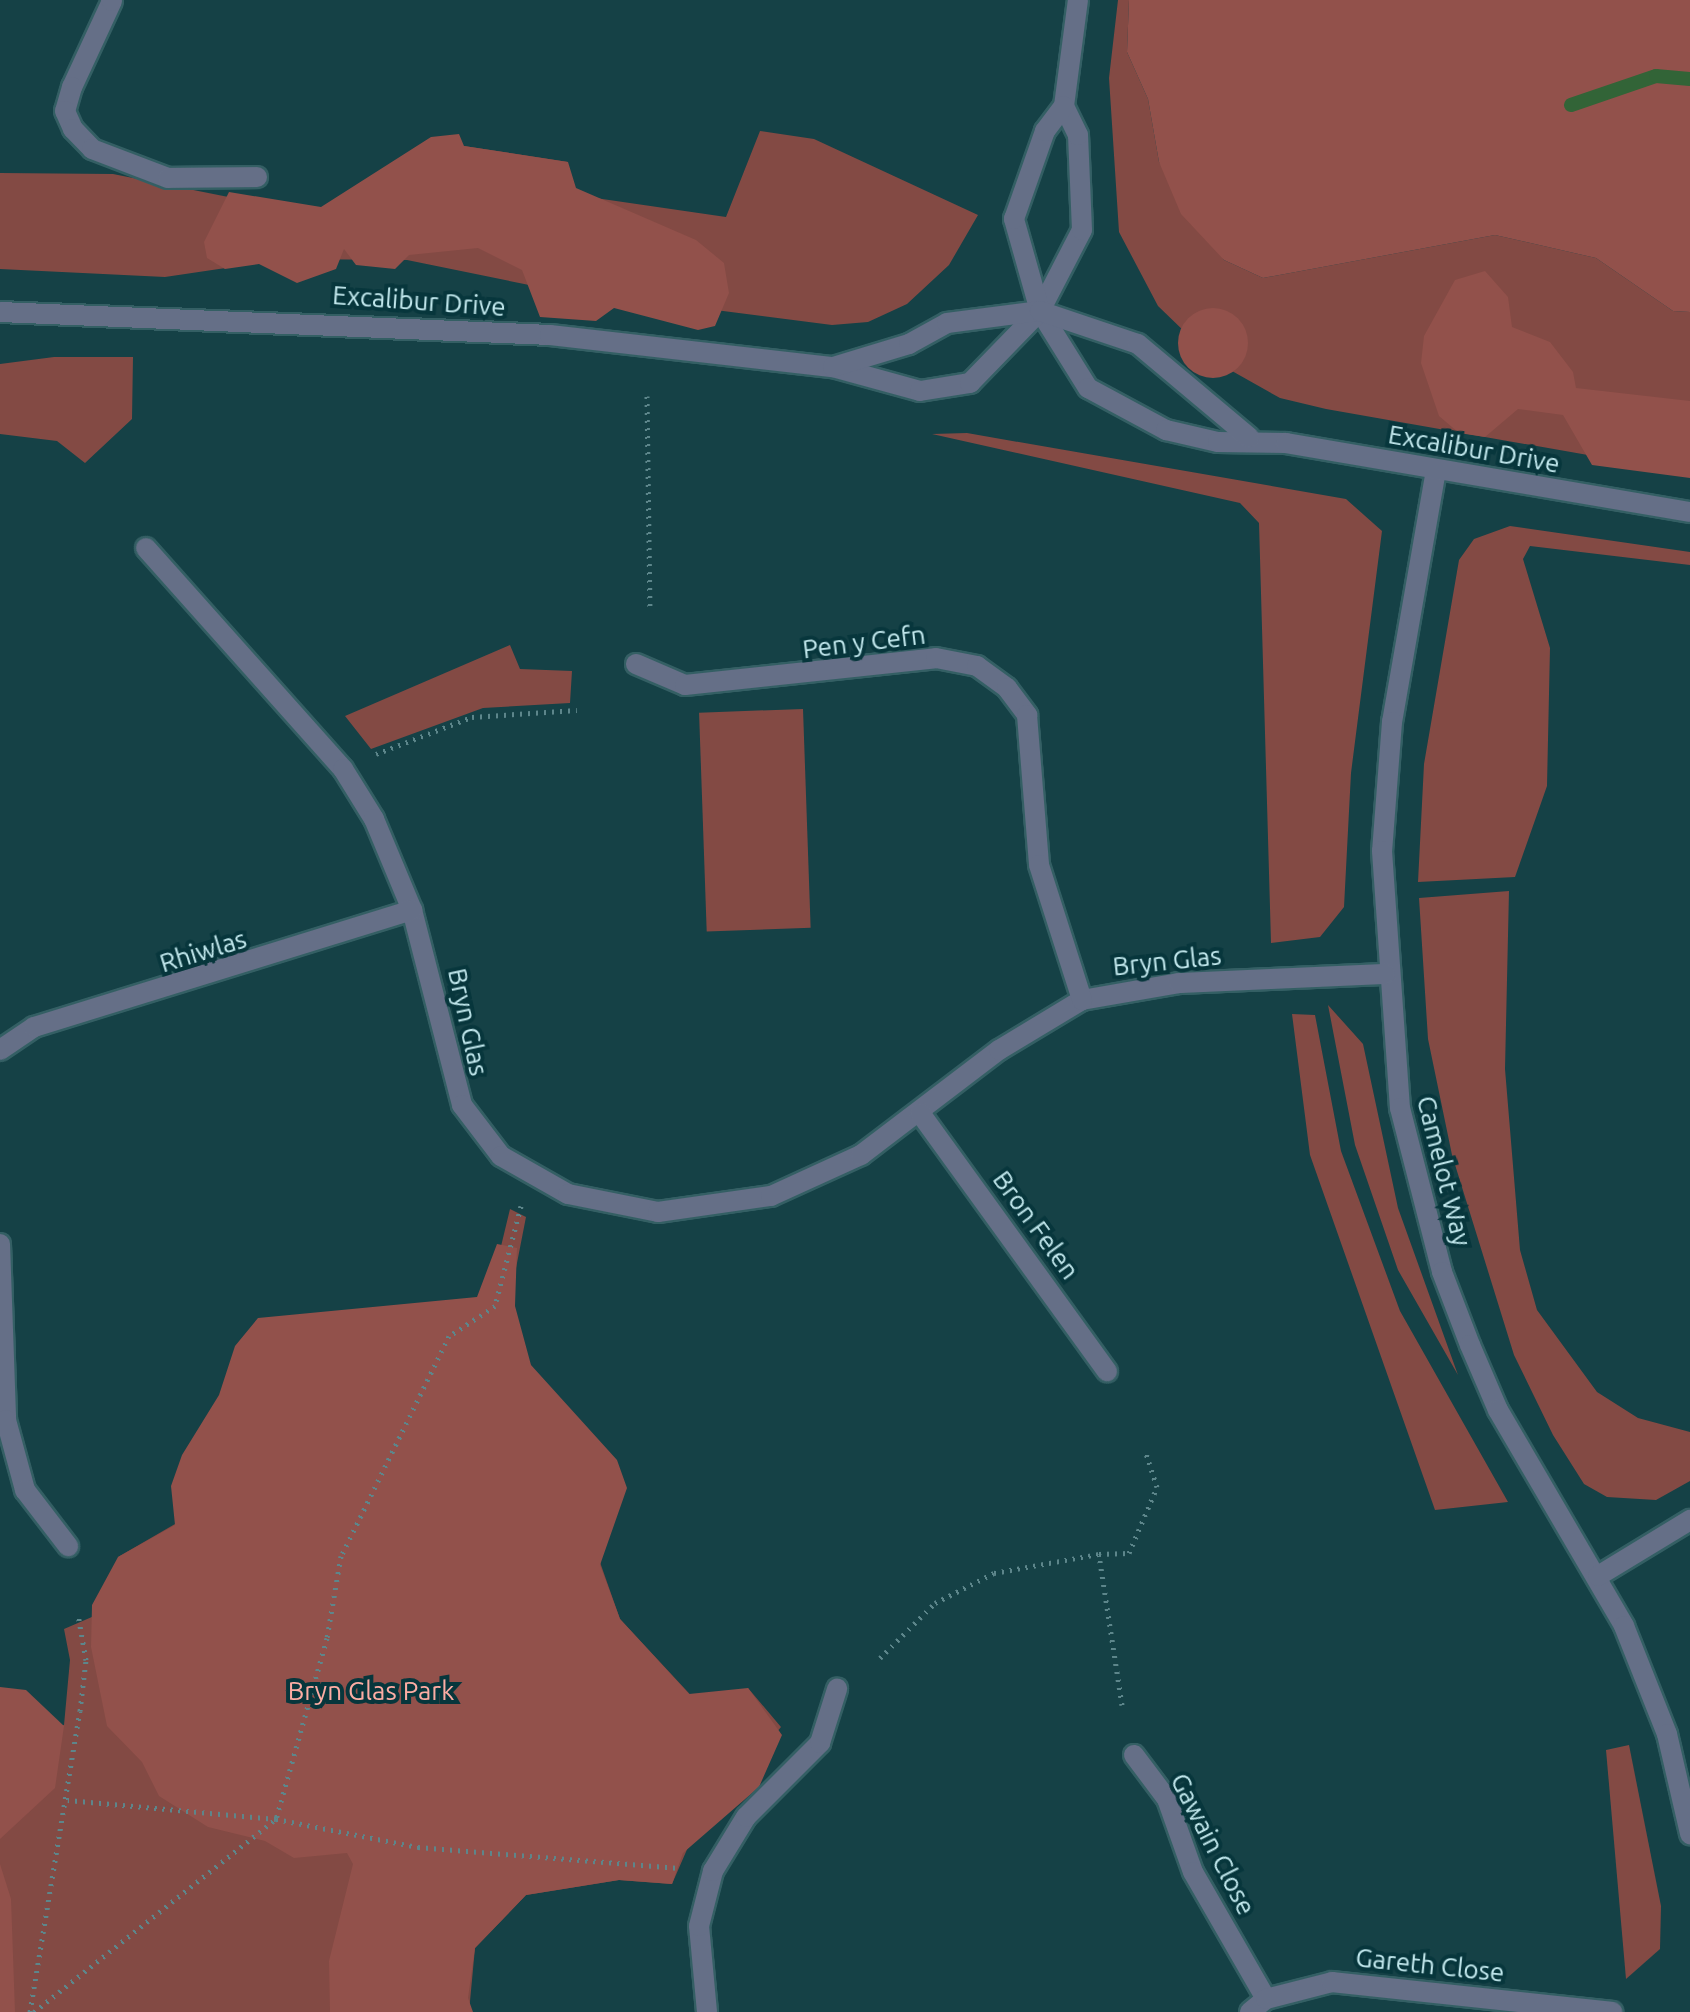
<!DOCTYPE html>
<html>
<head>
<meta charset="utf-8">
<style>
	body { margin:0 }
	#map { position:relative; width:1690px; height:2012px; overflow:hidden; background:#154146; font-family:Ubuntu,sans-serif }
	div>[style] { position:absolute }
	.green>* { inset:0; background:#834a44; transform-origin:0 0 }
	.forest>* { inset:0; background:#92514b }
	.round { border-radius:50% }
	.stream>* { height:14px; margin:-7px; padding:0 7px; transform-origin:7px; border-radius:7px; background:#326437 }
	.path>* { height:5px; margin-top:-2.5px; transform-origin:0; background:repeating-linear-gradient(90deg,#5d868b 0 2px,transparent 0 8px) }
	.roads { filter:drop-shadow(2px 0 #345f64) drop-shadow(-2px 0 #345f64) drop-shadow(0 2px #345f64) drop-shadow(0 -2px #345f64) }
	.service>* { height:20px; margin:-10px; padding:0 10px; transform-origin:10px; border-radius:10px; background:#656f87 }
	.minor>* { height:20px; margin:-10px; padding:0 10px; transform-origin:10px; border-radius:10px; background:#656f87 }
	.tertiary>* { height:20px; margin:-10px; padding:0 10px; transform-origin:10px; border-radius:10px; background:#656f87 }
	span { translate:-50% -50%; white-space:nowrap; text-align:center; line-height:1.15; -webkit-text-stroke:8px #07363c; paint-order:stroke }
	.street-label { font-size:26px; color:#c3e9ee }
	.park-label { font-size:26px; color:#fdada4 }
</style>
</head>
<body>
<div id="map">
	<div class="green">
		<i style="clip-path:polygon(1118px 0,1129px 0,1127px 52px,1148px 99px,1159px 162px,1224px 260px,1263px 278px,1495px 235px,1596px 258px,1673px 311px,1690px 312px,1690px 473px,1326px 409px,1280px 398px,1216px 362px,1158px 306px,1119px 232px,1109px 78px)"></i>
		<i style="clip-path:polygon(760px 131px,814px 139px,978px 215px,949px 265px,907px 304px,868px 322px,832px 325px,544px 288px,407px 260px,287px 259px,165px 277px,0 269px,0 173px,113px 174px,294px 210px,352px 204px,464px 146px,568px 162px,568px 194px,726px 217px)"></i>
		<i style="clip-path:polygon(54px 357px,133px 357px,132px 419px,85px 463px,57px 441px,0 434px,0 364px)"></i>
		<i style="clip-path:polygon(967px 433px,1346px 499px,1382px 531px,1351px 773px,1344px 907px,1320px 937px,1271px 943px,1259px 523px,1240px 503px,932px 434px)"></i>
		<i style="clip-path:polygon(1510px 526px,1690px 552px,1690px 565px,1530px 546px,1523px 559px,1550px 648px,1547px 786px,1515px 877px,1418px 882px,1424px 764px,1459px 560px,1474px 539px)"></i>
		<i style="clip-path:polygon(510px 645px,520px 669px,572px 671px,570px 703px,483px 708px,371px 749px,345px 716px)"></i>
		<i style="left:803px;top:709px;width:219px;height:104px;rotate:88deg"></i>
		<i style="clip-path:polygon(1509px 891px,1505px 1069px,1520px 1250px,1537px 1310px,1597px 1392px,1638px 1418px,1690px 1432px,1690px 1481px,1656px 1500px,1607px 1497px,1584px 1484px,1553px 1435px,1514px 1355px,1452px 1155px,1428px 1039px,1419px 898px)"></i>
		<i style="clip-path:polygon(1328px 1005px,1363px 1044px,1398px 1208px,1458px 1375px,1398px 1270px,1355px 1145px)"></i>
		<i style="clip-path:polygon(1292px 1014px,1315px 1015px,1341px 1151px,1400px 1311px,1508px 1502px,1435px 1510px,1310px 1155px)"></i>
		<i style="clip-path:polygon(510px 1209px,526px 1217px,509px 1304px,620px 1619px,712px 1718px,748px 1688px,781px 1727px,692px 1838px,672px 1884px,619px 1880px,526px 1895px,475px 1948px,469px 2012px,0 2012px,0 1732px,64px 1725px,70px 1660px,64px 1629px,122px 1604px,118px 1557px,175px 1524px,259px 1326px,489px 1296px)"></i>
		<i style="clip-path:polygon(1629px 1745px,1661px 1906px,1660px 1949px,1626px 1979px,1606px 1750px)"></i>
	</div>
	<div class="forest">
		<i style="clip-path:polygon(1129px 0,1690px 0,1690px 312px,1673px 311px,1596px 258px,1495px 235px,1263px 278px,1224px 260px,1181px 214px,1159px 162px,1148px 99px,1127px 52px)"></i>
		<i style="clip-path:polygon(459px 134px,464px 146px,568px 162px,576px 188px,696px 240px,724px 263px,729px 293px,715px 326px,698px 330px,614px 308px,596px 321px,540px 317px,522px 270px,478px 248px,409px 255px,395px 269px,356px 265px,344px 249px,336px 269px,297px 283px,259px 264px,225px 269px,207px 258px,204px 242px,229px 192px,321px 207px,431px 137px)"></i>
		<i style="clip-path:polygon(1485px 271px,1508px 297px,1512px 327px,1550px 342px,1573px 372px,1576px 388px,1690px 401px,1690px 478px,1592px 465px,1563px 415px,1518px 409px,1485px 437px,1459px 433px,1439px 416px,1421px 363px,1424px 336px,1455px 280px)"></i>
		<i class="round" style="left:1178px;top:308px;width:70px;height:70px"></i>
		<i style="clip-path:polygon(497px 1244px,517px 1248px,515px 1306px,531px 1365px,617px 1460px,627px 1488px,600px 1565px,620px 1619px,689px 1694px,748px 1688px,782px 1735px,759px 1787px,683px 1853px,672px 1884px,619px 1880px,526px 1895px,475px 1948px,468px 1998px,473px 2012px,330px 2012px,329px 1961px,353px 1864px,347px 1853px,294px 1858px,265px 1841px,208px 1827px,159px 1796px,142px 1762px,107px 1726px,91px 1647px,92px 1605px,118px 1557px,175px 1525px,171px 1486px,182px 1455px,219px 1395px,235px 1346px,258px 1318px,477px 1297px)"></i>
		<i style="clip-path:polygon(0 1687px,26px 1690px,64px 1726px,55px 1788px,0 1839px)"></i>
		<i style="clip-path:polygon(0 1864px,11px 1899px,15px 2012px,0 2012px)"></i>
	</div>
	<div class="stream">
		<i style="left:1571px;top:105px;width:90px;rotate:-18.8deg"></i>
		<i style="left:1656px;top:76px;width:34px;rotate:5deg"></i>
	</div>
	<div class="path">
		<i style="left:647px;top:396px;width:214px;rotate:89.2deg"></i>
		<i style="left:376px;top:754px;width:103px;rotate:-21.1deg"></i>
		<i style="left:472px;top:717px;width:105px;rotate:-3.8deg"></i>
		<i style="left:521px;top:1206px;width:103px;rotate:104.6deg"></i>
		<i style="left:495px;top:1306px;width:55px;rotate:146.9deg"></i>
		<i style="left:449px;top:1336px;width:245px;rotate:116.1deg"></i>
		<i style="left:341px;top:1556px;width:83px;rotate:99.7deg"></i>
		<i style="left:327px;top:1638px;width:188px;rotate:105.7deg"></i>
		<i style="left:276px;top:1819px;width:145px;rotate:11.2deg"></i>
		<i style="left:418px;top:1847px;width:262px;rotate:4.6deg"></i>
		<i style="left:880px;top:1658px;width:78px;rotate:-45deg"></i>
		<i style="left:935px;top:1603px;width:66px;rotate:-27deg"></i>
		<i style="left:994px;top:1573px;width:107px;rotate:-10.3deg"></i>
		<i style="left:1122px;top:1705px;width:153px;rotate:-98.7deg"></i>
		<i style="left:1099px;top:1554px;width:30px;rotate:-2deg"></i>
		<i style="left:1129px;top:1553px;width:72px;rotate:-67deg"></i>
		<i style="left:1157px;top:1487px;width:39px;rotate:-108deg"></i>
		<i style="left:30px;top:2012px;width:305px;rotate:-80.6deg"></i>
		<i style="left:80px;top:1711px;width:51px;rotate:-83.3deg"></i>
		<i style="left:86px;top:1660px;width:47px;rotate:-99.9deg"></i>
		<i style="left:34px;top:2012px;width:310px;rotate:-38.6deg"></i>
		<i style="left:276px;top:1819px;width:209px;rotate:-174.8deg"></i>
	</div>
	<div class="roads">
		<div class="service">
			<i style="left:112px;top:1px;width:95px;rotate:114.9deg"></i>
			<i style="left:72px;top:87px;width:25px;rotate:106deg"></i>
			<i style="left:65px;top:111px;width:20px;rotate:66deg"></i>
			<i style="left:73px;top:129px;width:28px;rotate:46deg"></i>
			<i style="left:92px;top:149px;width:81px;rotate:20.9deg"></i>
			<i style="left:168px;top:178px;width:89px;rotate:-0.6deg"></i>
		</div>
		<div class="minor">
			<i style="left:111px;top:0;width:1px;rotate:45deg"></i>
			<i style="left:1040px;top:311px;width:91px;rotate:-62.6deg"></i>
			<i style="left:1082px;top:230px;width:95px;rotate:-92.4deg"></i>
			<i style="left:1078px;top:135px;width:32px;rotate:-116deg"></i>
			<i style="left:1064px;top:106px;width:107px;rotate:-82.5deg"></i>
			<i style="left:1040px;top:311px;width:96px;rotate:-105.8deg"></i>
			<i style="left:1014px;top:219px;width:93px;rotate:-70.6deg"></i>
			<i style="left:1045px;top:131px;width:31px;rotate:-53deg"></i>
			<i style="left:1436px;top:470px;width:256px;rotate:99.9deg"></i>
			<i style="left:1392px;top:722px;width:129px;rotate:94.4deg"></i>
			<i style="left:1382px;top:851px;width:258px;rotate:86deg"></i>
			<i style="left:1400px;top:1108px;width:169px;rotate:75.6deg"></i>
			<i style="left:1442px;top:1272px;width:78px;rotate:69deg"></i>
			<i style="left:1470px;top:1345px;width:71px;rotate:66.7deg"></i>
			<i style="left:1498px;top:1410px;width:250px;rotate:59.7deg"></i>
			<i style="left:1624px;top:1626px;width:116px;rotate:68.3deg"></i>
			<i style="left:1667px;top:1734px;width:103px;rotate:77deg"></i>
			<i style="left:146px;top:548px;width:296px;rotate:48.3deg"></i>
			<i style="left:343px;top:769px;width:59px;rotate:58.2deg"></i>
			<i style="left:374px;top:819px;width:99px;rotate:67.3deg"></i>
			<i style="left:412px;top:910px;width:201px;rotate:75.6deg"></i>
			<i style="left:462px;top:1105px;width:64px;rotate:52.6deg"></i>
			<i style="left:501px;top:1156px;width:77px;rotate:29.6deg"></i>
			<i style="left:568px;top:1194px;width:92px;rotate:11.3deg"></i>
			<i style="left:658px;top:1212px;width:114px;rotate:-8.1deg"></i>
			<i style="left:771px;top:1196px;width:99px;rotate:-24.5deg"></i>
			<i style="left:861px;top:1155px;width:173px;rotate:-37.3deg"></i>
			<i style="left:999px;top:1050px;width:97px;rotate:-31.1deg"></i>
			<i style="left:1082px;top:1000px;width:98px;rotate:-9.9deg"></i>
			<i style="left:1179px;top:983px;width:206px;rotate:-2.5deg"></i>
			<i style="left:636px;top:664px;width:53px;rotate:23.2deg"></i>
			<i style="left:685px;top:685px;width:252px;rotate:-6.1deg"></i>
			<i style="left:936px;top:658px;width:42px;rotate:11deg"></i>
			<i style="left:977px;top:666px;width:37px;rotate:36deg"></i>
			<i style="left:1007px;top:688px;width:34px;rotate:53deg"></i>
			<i style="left:1027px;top:715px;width:150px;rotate:85.4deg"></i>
			<i style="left:1039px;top:865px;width:142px;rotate:72.3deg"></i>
			<i style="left:0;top:1050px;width:41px;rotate:-34.1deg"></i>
			<i style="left:34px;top:1027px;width:396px;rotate:-17.2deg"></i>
			<i style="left:920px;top:1113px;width:319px;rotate:54.1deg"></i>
			<i style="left:0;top:1244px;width:176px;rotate:88deg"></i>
			<i style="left:6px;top:1420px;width:73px;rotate:74.8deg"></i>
			<i style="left:25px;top:1490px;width:71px;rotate:52.5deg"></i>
			<i style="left:1598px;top:1576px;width:108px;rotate:-31.3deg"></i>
			<i style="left:1134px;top:1755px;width:55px;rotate:53.1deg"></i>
			<i style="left:1167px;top:1799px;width:77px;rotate:70.4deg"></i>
			<i style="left:1193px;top:1872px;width:146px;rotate:60.1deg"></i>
			<i style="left:707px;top:2012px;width:86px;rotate:-95.3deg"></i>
			<i style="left:699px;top:1926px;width:57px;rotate:-75.7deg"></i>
			<i style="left:713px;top:1871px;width:63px;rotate:-58.6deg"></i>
			<i style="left:746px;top:1817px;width:105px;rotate:-45deg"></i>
			<i style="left:820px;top:1743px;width:57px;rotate:-72.5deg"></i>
			<i style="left:1250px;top:2012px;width:21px;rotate:-39deg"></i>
			<i style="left:1266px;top:1999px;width:68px;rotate:-14.4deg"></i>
			<i style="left:1332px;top:1982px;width:282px;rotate:6.1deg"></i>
		</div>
		<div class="tertiary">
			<i style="left:1040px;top:311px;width:91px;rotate:58.1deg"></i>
			<i style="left:1088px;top:388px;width:89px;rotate:28.3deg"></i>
			<i style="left:1166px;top:430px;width:53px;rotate:13deg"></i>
			<i style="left:1218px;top:442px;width:68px;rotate:0.8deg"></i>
			<i style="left:1286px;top:443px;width:410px;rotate:9.7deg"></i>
			<i style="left:0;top:312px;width:550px;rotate:2.39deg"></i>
			<i style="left:550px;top:335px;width:285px;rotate:6.5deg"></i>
			<i style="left:833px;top:367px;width:90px;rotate:15.4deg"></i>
			<i style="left:920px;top:391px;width:51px;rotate:-9.1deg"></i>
			<i style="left:970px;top:383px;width:100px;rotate:-45.8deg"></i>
			<i style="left:833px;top:367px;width:79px;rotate:-16.8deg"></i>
			<i style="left:909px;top:344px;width:43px;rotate:-28.9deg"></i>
			<i style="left:947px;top:323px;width:94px;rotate:-7.4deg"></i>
			<i style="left:1040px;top:311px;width:103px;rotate:18.6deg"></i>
			<i style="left:1138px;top:344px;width:145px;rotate:40deg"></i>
		</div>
	</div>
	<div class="street-label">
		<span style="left:419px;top:301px;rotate:4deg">Excalibur Drive</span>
		<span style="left:1474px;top:449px;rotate:10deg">Excalibur Drive</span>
		<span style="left:864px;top:642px;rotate:-7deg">Pen y Cefn</span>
		<span style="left:203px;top:951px;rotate:-17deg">Rhiwlas</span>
		<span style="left:1167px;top:961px;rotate:-6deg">Bryn Glas</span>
		<span style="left:468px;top:1022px;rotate:78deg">Bryn Glas</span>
		<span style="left:1444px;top:1171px;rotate:76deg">Camelot Way</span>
		<span style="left:1036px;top:1225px;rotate:54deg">Bron Felen</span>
		<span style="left:1213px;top:1844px;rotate:63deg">Gawain Close</span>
		<span style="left:1430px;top:1965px;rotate:6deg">Gareth Close</span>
	</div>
	<div class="park-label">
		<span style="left:371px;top:1691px">Bryn Glas Park</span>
	</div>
</div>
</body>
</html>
